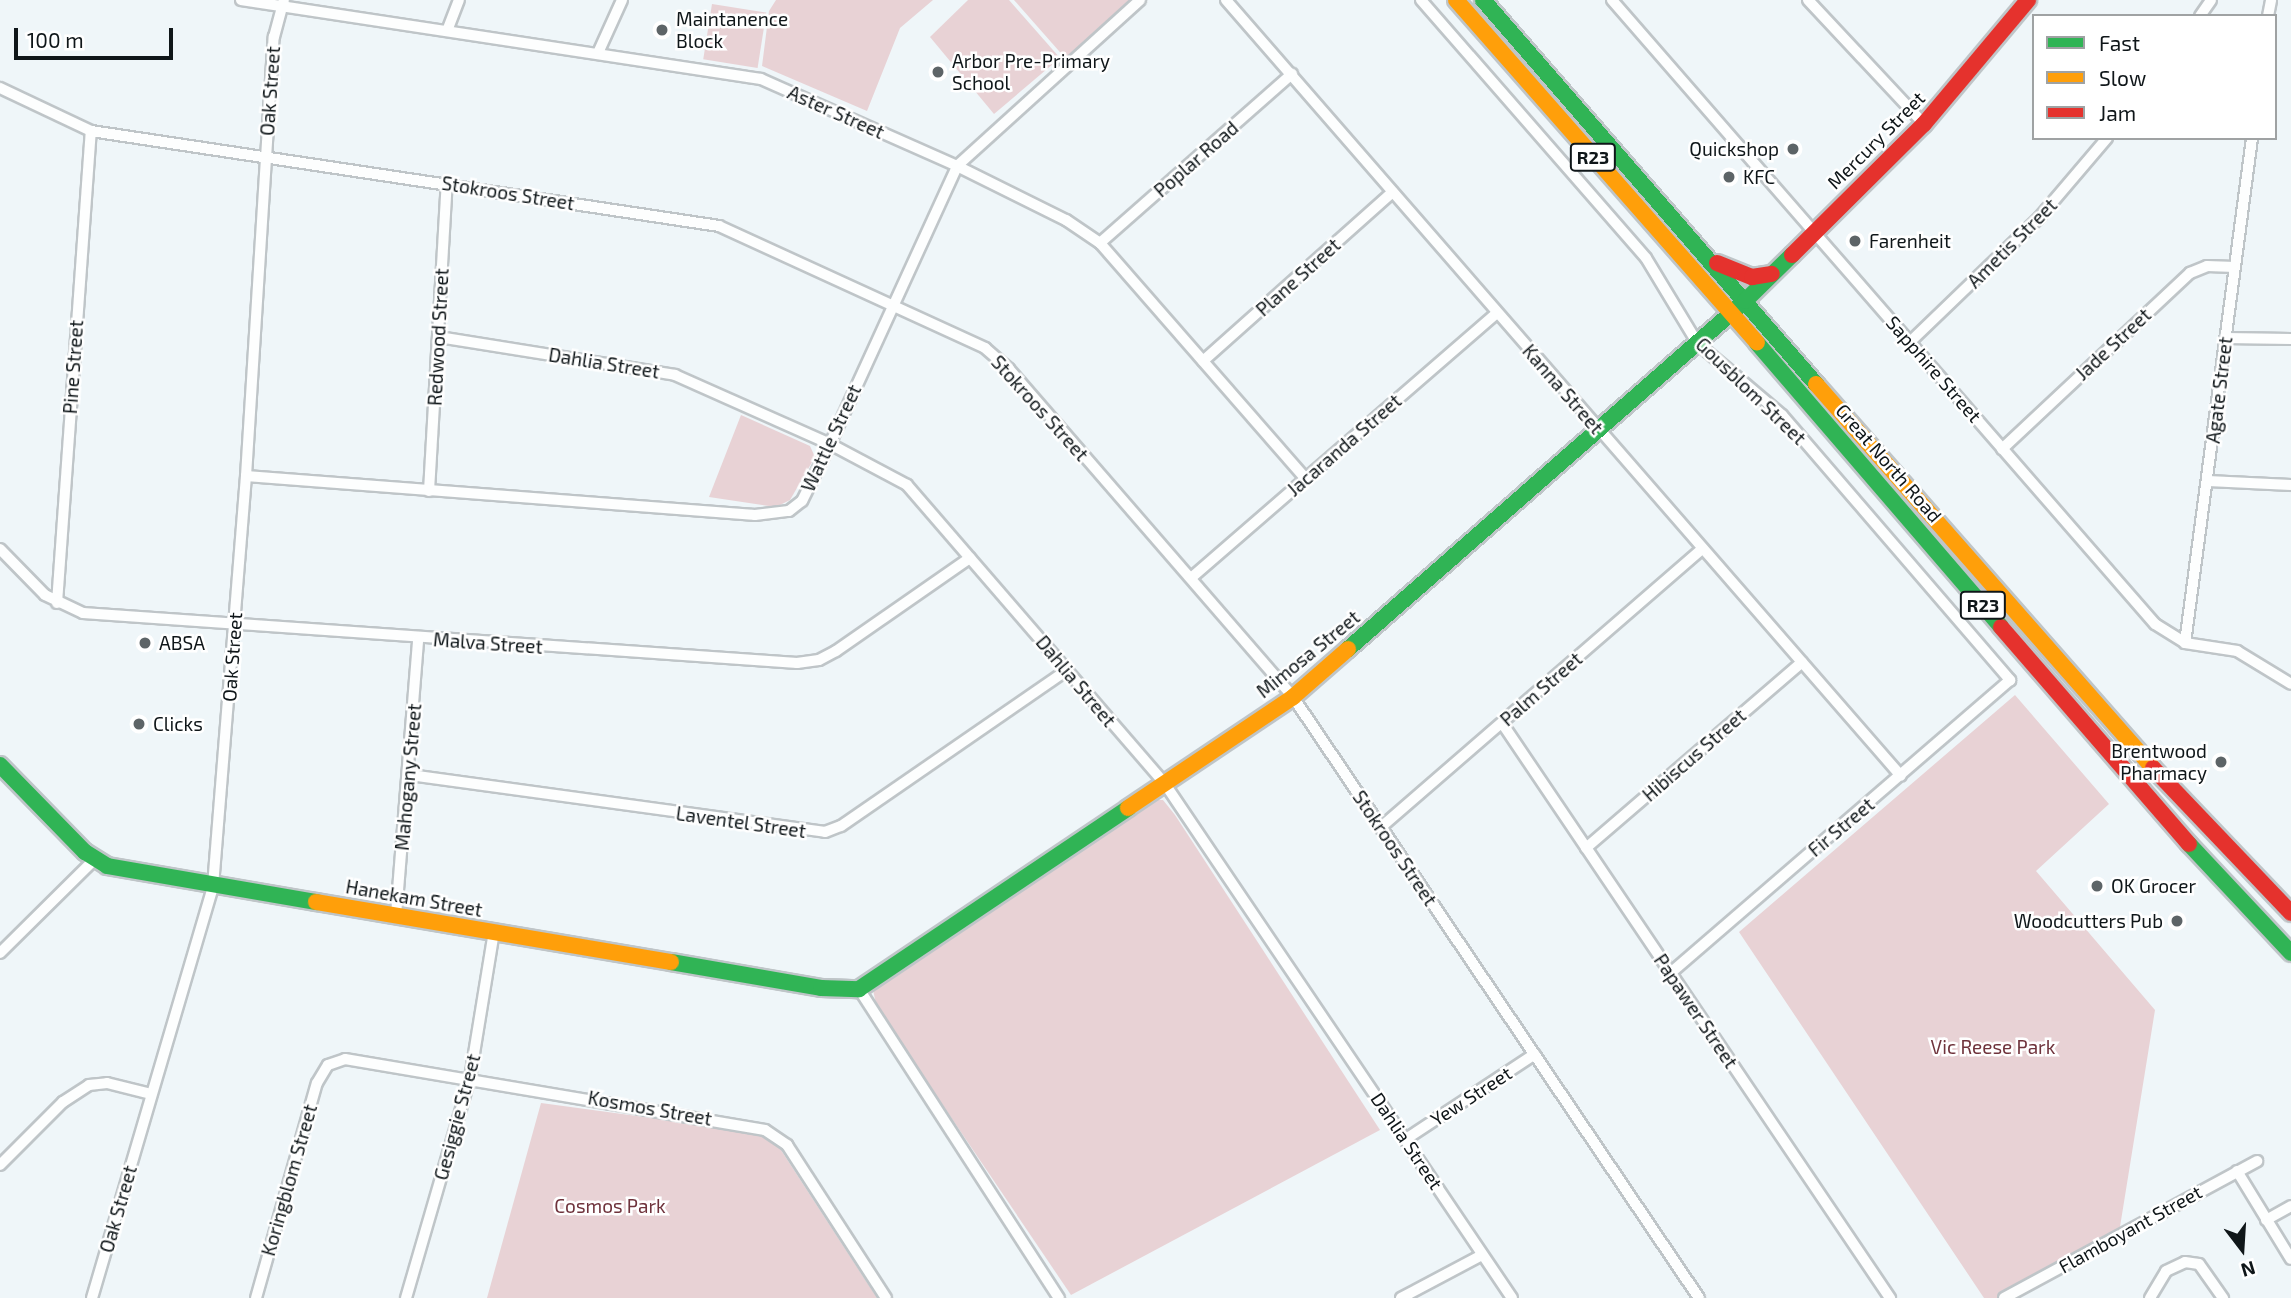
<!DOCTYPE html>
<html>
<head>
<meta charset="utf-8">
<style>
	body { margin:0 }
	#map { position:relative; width:2291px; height:1298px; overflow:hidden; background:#eff6f9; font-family:"Exo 2",sans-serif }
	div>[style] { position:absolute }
	.green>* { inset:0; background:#e8d2d5; transform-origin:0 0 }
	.roads { filter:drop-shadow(2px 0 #bfc5c8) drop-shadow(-2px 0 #bfc5c8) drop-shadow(0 2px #bfc5c8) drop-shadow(0 -2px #bfc5c8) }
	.street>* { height:10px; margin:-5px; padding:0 5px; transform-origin:5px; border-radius:5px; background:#fdfefe }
	.fast>* { height:16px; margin:-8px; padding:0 8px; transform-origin:8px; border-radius:8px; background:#30b455 }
	.slow>* { height:16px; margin:-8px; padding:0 8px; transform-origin:8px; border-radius:8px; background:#ff9f0a }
	.jam>* { height:16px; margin:-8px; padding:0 8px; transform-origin:8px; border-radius:8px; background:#e5322d }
	.dots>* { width:19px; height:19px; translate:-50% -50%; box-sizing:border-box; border:4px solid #fff; border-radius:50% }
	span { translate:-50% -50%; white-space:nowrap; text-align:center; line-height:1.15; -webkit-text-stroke:5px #fff; paint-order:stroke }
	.shield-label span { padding:2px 5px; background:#fff; border:2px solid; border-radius:5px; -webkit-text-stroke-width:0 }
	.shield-label { font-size:18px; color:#0f1619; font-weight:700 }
	.poi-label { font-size:19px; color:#0f1619 }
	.left { translate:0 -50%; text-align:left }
	.right { translate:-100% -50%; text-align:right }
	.street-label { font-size:19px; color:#0f1619 }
	.park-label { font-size:19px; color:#6f333c }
	.legend { position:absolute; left:2032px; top:14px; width:245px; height:126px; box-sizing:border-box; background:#fff; border:2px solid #9fa2a3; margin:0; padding:9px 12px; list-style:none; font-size:21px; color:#0f1619 }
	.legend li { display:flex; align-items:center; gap:14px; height:35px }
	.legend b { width:35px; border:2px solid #9fa2a3 }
	.north { position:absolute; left:2207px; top:1214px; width:70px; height:70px; -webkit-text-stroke:5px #fff; paint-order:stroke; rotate:163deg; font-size:19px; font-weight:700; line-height:28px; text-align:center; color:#0f1619 }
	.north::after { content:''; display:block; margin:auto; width:24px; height:32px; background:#0f1619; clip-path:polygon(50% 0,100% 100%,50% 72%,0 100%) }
	.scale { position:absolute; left:14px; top:28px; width:159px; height:32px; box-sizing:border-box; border:4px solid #0f1619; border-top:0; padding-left:9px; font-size:21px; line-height:24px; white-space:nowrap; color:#0f1619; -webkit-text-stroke:5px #fff; paint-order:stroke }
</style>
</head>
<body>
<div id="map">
	<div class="green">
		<i style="clip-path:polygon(776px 0,933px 0,900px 28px,867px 111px,762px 66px,769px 11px)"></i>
		<i style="clip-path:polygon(968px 0,1009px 0,1060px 58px,994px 114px,930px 37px)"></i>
		<i style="clip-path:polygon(1014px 0,1137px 0,1066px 59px)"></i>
		<i style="left:712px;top:4px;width:55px;height:56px;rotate:9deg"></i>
		<i style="clip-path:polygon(741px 415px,810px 446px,815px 457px,790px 500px,776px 507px,709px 497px)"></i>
		<i style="clip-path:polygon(2015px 695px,2109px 804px,2036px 871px,2155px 1010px,2119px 1233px,2000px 1298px,1984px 1298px,1739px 932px)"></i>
		<i style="clip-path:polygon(1153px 800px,1163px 800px,1175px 815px,1380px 1130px,1071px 1295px,877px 1008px,873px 990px)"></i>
		<i style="clip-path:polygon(541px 1103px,748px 1131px,766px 1138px,779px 1147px,877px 1298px,487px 1298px)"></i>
	</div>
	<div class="roads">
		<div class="street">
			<i style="left:241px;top:0;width:526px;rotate:8.64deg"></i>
			<i style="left:761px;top:79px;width:214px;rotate:23.9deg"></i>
			<i style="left:957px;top:166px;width:122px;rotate:26.4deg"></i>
			<i style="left:1066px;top:220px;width:41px;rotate:34.1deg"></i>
			<i style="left:1100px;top:243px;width:312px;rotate:48.9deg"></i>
			<i style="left:1226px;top:0;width:1028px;rotate:48.98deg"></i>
			<i style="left:1421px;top:0;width:342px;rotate:48.9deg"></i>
			<i style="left:1646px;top:258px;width:100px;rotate:58.8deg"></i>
			<i style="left:1698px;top:344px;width:110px;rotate:40.2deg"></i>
			<i style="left:1782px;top:415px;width:350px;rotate:49.3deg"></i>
			<i style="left:2010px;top:680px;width:449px;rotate:139.2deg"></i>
			<i style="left:1612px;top:0;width:827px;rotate:48.97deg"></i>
			<i style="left:2155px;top:624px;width:36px;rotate:32deg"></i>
			<i style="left:2185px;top:643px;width:53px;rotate:8.7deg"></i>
			<i style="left:2237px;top:651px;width:63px;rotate:31.4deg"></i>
			<i style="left:1808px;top:0;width:170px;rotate:46.9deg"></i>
			<i style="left:2200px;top:16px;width:19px;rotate:-55deg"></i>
			<i style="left:2268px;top:16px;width:16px;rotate:-79deg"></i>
			<i style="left:447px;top:31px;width:33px;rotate:-69deg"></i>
			<i style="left:598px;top:53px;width:58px;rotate:-65.6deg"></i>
			<i style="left:0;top:88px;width:101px;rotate:25.3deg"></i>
			<i style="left:91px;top:131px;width:635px;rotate:8.6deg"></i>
			<i style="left:719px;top:226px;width:293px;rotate:24.6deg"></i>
			<i style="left:985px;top:348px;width:32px;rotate:41deg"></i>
			<i style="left:1009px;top:369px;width:434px;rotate:49.1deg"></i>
			<i style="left:1293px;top:697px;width:725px;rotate:55.96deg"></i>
			<i style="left:1100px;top:243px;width:256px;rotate:-41.4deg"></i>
			<i style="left:439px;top:337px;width:239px;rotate:9.1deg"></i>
			<i style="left:675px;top:375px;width:170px;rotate:24deg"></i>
			<i style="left:830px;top:444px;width:87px;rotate:28deg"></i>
			<i style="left:907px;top:485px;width:395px;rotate:49.2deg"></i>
			<i style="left:1165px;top:784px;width:620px;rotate:55.98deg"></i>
			<i style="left:2226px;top:338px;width:65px;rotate:0.9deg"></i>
			<i style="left:1911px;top:341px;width:178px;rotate:-43.9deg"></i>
			<i style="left:2039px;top:218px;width:105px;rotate:-49.6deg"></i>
			<i style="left:1203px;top:361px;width:254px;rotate:-41.7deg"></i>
			<i style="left:2002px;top:449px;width:258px;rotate:-43.1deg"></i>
			<i style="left:2190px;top:273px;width:18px;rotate:-22deg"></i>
			<i style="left:2207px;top:266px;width:28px;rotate:2deg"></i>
			<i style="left:246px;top:476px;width:510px;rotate:4.38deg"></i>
			<i style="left:755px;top:515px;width:34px;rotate:-7deg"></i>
			<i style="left:789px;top:511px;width:16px;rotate:-38deg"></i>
			<i style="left:802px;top:501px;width:64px;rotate:-63.8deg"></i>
			<i style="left:830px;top:444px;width:306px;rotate:-65.4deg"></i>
			<i style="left:957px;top:166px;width:247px;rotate:-42.2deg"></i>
			<i style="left:2208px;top:481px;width:83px;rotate:2.8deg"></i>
			<i style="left:429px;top:491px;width:309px;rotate:-86.7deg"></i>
			<i style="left:0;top:549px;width:64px;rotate:45.6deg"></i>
			<i style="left:45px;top:595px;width:42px;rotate:25.3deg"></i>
			<i style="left:83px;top:613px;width:716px;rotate:4.01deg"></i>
			<i style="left:797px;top:663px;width:22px;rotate:-8deg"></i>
			<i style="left:819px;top:660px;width:19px;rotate:-28deg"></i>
			<i style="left:836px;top:651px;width:163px;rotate:-34.8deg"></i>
			<i style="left:1191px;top:578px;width:405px;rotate:-40.9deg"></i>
			<i style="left:57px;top:603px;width:473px;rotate:-85.9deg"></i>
			<i style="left:2185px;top:643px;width:509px;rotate:-82.44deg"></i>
			<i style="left:1502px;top:723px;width:694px;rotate:55.99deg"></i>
			<i style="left:410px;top:775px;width:419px;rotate:7.8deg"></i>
			<i style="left:825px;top:832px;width:17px;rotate:-21deg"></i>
			<i style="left:841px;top:826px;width:275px;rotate:-34.6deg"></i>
			<i style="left:1380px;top:828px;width:426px;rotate:-40.9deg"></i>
			<i style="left:1586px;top:848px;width:285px;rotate:-40.7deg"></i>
			<i style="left:396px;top:915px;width:277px;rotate:-85.4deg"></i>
			<i style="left:0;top:953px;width:132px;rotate:-44.7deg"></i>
			<i style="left:859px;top:989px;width:368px;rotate:57.1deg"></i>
			<i style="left:1406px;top:1139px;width:154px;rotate:-33.4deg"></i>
			<i style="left:0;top:1165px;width:89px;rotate:-45deg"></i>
			<i style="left:63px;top:1102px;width:31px;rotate:-33deg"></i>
			<i style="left:89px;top:1085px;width:18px;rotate:-6deg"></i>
			<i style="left:107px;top:1083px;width:45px;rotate:14deg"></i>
			<i style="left:2237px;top:1171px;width:103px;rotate:58.5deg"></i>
			<i style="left:2266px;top:1220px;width:29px;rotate:-29deg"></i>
			<i style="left:92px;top:1298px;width:429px;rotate:-73.6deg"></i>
			<i style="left:213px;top:886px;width:411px;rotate:-85.4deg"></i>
			<i style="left:246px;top:476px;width:440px;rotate:-86.4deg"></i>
			<i style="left:274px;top:37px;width:38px;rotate:-75deg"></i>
			<i style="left:256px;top:1298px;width:223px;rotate:-74.2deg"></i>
			<i style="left:317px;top:1083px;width:21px;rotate:-59deg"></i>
			<i style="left:328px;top:1065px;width:18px;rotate:-19deg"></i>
			<i style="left:345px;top:1059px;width:426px;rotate:9.6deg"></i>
			<i style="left:765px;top:1130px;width:27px;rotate:34deg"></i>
			<i style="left:787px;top:1145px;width:182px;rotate:57.1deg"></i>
			<i style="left:406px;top:1298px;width:229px;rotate:-73.8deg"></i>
			<i style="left:470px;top:1078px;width:148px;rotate:-80.7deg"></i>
			<i style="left:1401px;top:1298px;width:92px;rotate:-28deg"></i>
			<i style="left:2004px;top:1298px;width:288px;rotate:-28.4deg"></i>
			<i style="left:2150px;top:1298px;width:31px;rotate:-59deg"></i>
			<i style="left:2166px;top:1271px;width:21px;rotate:-25deg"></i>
			<i style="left:2185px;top:1262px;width:14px;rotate:8deg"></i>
			<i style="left:2199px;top:1264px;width:42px;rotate:54.8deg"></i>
		</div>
		<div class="fast">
			<i style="left:1483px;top:0;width:508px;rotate:49.07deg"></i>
			<i style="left:1757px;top:343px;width:374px;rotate:49.3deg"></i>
			<i style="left:1348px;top:649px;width:528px;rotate:-41.24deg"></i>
			<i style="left:1745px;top:301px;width:66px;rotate:-44.4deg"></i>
			<i style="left:0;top:765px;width:122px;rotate:45.7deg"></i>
			<i style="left:85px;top:852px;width:26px;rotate:32deg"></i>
			<i style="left:107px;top:866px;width:212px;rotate:9.8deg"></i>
			<i style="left:2189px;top:844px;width:149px;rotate:46.9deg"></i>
			<i style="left:671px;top:962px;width:152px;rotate:9.8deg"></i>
			<i style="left:821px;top:988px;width:38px;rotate:2deg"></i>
			<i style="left:859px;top:989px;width:324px;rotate:-33.9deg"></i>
		</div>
		<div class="slow">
			<i style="left:1456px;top:0;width:456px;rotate:48.7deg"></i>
			<i style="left:1816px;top:384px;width:511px;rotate:48.73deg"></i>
			<i style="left:1128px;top:808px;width:199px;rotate:-33.9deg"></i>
			<i style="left:1293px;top:697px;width:73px;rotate:-41.1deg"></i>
			<i style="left:316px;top:902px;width:360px;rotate:9.6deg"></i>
		</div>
		<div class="jam">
			<i style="left:1792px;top:255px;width:186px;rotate:-44.8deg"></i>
			<i style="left:1924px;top:124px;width:162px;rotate:-50deg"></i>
			<i style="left:1717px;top:263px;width:38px;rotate:22deg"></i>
			<i style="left:1752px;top:277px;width:20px;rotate:-9deg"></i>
			<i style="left:2001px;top:627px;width:287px;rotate:49.1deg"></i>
			<i style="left:2153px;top:768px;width:200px;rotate:46.4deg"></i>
		</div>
	</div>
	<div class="dots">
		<i style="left:662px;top:30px;background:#5d6467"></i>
		<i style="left:938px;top:72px;background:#5d6467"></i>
		<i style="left:1793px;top:149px;background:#5d6467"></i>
		<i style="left:1729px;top:177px;background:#5d6467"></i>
		<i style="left:1855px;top:241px;background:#5d6467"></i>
		<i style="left:145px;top:643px;background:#5d6467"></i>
		<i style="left:139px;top:724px;background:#5d6467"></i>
		<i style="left:2221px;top:762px;background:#5d6467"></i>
		<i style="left:2097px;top:886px;background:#5d6467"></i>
		<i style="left:2177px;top:921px;background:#5d6467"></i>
	</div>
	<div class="shield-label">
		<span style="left:1593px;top:157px">R23</span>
		<span style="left:1983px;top:605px">R23</span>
	</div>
	<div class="poi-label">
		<span class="left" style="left:676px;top:30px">Maintanence<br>Block</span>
		<span class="left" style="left:952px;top:72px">Arbor Pre-Primary<br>School</span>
		<span class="right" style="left:1779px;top:149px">Quickshop</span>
		<span class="left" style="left:1743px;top:177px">KFC</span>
		<span class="left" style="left:1869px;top:241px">Farenheit</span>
		<span class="left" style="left:159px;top:643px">ABSA</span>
		<span class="left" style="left:153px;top:724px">Clicks</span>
		<span class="right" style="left:2207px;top:762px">Brentwood<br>Pharmacy</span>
		<span class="left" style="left:2111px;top:886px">OK Grocer</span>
		<span class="right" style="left:2163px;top:921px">Woodcutters Pub</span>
	</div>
	<div class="street-label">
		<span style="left:270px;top:91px;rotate:-86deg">Oak Street</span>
		<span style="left:836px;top:112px;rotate:24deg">Aster Street</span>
		<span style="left:1876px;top:140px;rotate:-45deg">Mercury Street</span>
		<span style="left:1196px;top:159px;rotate:-41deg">Poplar Road</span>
		<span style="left:508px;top:193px;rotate:9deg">Stokroos Street</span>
		<span style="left:2012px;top:243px;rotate:-45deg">Ametis Street</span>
		<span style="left:1298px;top:277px;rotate:-42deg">Plane Street</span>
		<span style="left:438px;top:337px;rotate:-87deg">Redwood Street</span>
		<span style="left:2113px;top:344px;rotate:-43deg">Jade Street</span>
		<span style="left:604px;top:363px;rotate:9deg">Dahlia Street</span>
		<span style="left:73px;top:367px;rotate:-86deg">Pine Street</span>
		<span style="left:1934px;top:369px;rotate:49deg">Sapphire Street</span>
		<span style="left:1563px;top:389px;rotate:49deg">Kanna Street</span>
		<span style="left:2219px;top:390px;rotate:-83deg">Agate Street</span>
		<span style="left:1751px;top:391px;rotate:44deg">Gousblom Street</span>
		<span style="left:1040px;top:408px;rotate:48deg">Stokroos Street</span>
		<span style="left:831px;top:438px;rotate:-65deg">Wattle Street</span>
		<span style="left:1344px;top:445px;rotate:-41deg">Jacaranda Street</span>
		<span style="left:1889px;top:463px;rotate:49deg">Great North Road</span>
		<span style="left:488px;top:643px;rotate:4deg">Malva Street</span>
		<span style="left:1308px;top:654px;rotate:-39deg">Mimosa Street</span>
		<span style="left:232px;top:657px;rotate:-86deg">Oak Street</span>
		<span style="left:1076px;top:681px;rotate:50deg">Dahlia Street</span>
		<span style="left:1541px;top:689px;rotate:-41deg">Palm Street</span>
		<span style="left:1694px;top:755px;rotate:-41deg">Hibiscus Street</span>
		<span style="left:408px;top:777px;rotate:-85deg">Mahogany Street</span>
		<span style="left:741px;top:822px;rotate:8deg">Laventel Street</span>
		<span style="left:1841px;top:827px;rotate:-40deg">Fir Street</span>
		<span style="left:1395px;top:848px;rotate:56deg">Stokroos Street</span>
		<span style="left:414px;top:898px;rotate:10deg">Hanekam Street</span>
		<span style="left:1696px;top:1011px;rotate:56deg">Papawer Street</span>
		<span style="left:1471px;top:1096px;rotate:-33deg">Yew Street</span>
		<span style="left:650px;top:1108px;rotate:10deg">Kosmos Street</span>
		<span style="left:457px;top:1117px;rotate:-75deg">Gesiggie Street</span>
		<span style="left:1407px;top:1141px;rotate:56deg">Dahlia Street</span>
		<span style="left:289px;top:1180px;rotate:-74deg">Koringblom Street</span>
		<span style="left:118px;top:1209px;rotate:-74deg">Oak Street</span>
		<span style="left:2130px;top:1229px;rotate:-29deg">Flamboyant Street</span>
	</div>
	<div class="park-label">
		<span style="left:1993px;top:1047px">Vic Reese Park</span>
		<span style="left:610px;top:1206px">Cosmos Park</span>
	</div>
	<ul class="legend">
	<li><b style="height:9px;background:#30b455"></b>Fast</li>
	<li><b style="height:9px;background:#ff9f0a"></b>Slow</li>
	<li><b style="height:9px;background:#e5322d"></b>Jam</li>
	</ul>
	<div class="north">N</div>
	<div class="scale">100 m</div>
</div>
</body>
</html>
